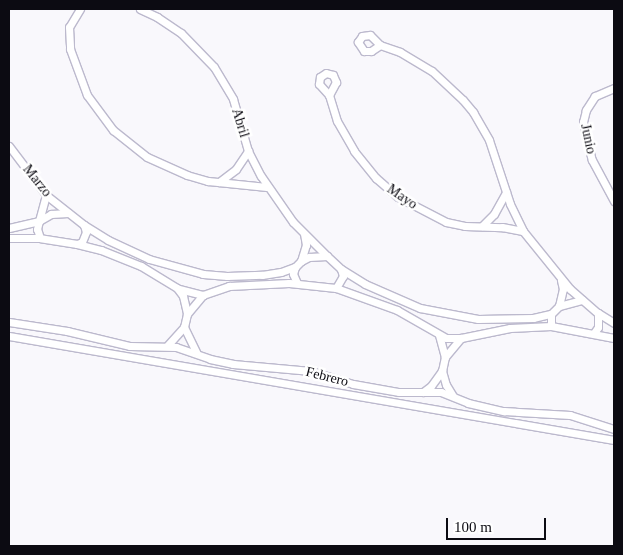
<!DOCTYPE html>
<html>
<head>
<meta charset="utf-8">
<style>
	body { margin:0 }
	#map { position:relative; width:623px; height:555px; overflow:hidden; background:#f9f8fc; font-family:Georgia,serif }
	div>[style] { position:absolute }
	.roads { filter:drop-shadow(1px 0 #bcb9cd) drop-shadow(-1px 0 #bcb9cd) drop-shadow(0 1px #bcb9cd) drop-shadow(0 -1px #bcb9cd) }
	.minor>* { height:7px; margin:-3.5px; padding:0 3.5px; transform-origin:3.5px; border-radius:3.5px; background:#fff }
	span { translate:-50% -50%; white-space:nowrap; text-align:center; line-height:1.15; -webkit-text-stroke:5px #fff; paint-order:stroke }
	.street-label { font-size:14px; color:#0c0b12 }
	.frame { position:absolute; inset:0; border:10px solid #0c0b12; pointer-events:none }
	.scale { position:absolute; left:446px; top:518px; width:100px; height:22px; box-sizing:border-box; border:2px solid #0c0b12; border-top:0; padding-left:6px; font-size:15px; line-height:18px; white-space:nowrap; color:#0c0b12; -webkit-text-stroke:4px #fff; paint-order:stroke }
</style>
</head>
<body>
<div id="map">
	<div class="roads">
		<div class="minor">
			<i style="left:80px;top:9px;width:21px;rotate:121deg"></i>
			<i style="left:69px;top:27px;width:22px;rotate:87deg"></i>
			<i style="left:70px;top:49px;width:49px;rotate:69.7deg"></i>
			<i style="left:87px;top:95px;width:44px;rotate:53.4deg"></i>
			<i style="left:113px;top:130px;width:43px;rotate:38.5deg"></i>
			<i style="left:147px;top:157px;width:44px;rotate:24.2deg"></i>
			<i style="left:187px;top:175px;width:22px;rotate:16deg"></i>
			<i style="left:208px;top:181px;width:59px;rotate:5.8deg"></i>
			<i style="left:140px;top:9px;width:19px;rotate:25deg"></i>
			<i style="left:157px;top:17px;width:29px;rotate:34deg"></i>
			<i style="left:181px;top:33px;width:47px;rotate:45.9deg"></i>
			<i style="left:214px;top:67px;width:37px;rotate:59deg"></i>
			<i style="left:233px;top:99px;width:54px;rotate:73.9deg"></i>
			<i style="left:248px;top:151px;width:28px;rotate:63deg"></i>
			<i style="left:261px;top:176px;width:56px;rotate:55.2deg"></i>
			<i style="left:293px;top:222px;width:48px;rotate:45deg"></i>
			<i style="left:370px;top:35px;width:14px;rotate:45deg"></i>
			<i style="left:380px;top:45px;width:11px;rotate:146deg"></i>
			<i style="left:371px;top:51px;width:7px;rotate:180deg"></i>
			<i style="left:364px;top:51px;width:11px;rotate:-124deg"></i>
			<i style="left:358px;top:42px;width:7px;rotate:-56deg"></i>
			<i style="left:362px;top:36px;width:8px;rotate:-7deg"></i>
			<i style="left:380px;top:45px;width:21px;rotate:19deg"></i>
			<i style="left:400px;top:52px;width:37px;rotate:31deg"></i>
			<i style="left:432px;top:71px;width:42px;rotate:43.1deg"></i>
			<i style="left:463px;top:100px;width:16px;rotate:50deg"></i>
			<i style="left:473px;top:112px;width:32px;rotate:60deg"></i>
			<i style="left:489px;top:140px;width:67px;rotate:71.8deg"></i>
			<i style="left:510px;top:204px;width:30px;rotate:64deg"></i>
			<i style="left:523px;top:231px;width:75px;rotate:51deg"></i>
			<i style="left:570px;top:289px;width:37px;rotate:41deg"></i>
			<i style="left:598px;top:313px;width:19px;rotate:32deg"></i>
			<i style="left:326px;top:73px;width:7px;rotate:16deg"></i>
			<i style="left:333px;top:75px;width:8px;rotate:67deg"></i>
			<i style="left:336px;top:82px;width:15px;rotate:118deg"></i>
			<i style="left:329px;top:95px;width:15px;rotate:-132deg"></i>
			<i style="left:319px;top:84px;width:7px;rotate:-82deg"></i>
			<i style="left:320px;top:77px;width:7px;rotate:-34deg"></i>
			<i style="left:614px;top:88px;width:21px;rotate:157deg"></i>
			<i style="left:595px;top:96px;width:17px;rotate:123deg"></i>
			<i style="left:586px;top:110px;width:12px;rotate:104deg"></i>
			<i style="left:583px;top:122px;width:39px;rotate:77deg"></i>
			<i style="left:592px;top:160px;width:47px;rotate:61.8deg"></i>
			<i style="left:329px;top:95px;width:27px;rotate:73deg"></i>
			<i style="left:337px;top:121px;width:34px;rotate:60deg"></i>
			<i style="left:354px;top:151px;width:35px;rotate:51deg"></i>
			<i style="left:376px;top:178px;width:29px;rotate:41deg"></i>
			<i style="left:398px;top:197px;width:54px;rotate:27.5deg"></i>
			<i style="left:446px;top:222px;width:19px;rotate:12deg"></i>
			<i style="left:465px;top:226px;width:37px;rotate:2deg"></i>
			<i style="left:502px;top:227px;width:21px;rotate:11deg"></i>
			<i style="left:9px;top:146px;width:61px;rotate:52.9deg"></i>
			<i style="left:46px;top:195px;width:48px;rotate:38.3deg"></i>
			<i style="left:84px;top:225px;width:7px;rotate:74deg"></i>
			<i style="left:86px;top:232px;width:11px;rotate:112deg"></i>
			<i style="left:82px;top:242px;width:5px;rotate:158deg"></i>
			<i style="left:77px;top:244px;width:37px;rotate:-171deg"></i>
			<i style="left:40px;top:238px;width:9px;rotate:-108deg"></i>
			<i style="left:37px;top:229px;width:8px;rotate:-76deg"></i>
			<i style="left:39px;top:221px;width:14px;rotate:-30deg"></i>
			<i style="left:51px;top:214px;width:17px;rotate:-3deg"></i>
			<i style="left:219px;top:182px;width:21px;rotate:-37deg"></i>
			<i style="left:236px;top:169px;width:22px;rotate:-56deg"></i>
			<i style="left:84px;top:225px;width:28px;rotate:32deg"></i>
			<i style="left:108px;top:240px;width:45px;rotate:24.9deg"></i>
			<i style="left:149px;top:259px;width:56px;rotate:15.5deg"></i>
			<i style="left:203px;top:274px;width:24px;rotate:5deg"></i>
			<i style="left:227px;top:276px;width:35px;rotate:-2deg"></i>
			<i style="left:262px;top:275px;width:19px;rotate:-9deg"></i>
			<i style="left:281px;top:272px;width:15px;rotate:-20deg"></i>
			<i style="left:482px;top:226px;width:17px;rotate:-45deg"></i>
			<i style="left:494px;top:214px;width:25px;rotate:-61deg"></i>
			<i style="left:9px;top:228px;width:31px;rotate:-13deg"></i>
			<i style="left:39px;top:221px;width:27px;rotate:-75deg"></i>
			<i style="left:9px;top:238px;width:31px"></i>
			<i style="left:77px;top:244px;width:25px;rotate:14deg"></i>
			<i style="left:101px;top:250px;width:43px;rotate:21.8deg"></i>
			<i style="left:141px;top:266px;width:42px;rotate:31.4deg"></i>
			<i style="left:177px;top:288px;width:10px;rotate:53deg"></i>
			<i style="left:183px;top:296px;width:18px;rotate:77deg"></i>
			<i style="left:187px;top:314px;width:13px;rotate:103deg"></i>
			<i style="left:184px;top:327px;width:25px;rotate:132deg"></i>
			<i style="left:301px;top:261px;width:17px;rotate:-73deg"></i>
			<i style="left:306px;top:245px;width:11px;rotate:-100deg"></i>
			<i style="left:341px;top:269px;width:28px;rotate:32deg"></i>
			<i style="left:365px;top:284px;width:60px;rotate:23.6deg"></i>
			<i style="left:420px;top:308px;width:59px;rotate:10.7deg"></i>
			<i style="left:478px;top:319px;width:55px;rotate:-1deg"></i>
			<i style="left:533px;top:318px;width:18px;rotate:-13deg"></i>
			<i style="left:551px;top:314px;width:12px;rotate:90deg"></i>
			<i style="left:336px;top:288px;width:65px;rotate:19.8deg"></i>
			<i style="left:397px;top:310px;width:56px;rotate:29.7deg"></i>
			<i style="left:446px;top:338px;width:15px"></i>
			<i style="left:461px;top:338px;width:50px;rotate:-11.5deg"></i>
			<i style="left:510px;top:328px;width:41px;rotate:-2.8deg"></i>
			<i style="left:551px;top:326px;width:64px;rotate:10.8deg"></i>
			<i style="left:179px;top:289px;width:25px;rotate:14deg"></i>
			<i style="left:559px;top:306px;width:17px;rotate:-77deg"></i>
			<i style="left:563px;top:289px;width:9px;rotate:-103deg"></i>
			<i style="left:187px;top:314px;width:25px;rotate:-50deg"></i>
			<i style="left:203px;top:295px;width:28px;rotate:-19deg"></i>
			<i style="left:229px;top:286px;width:60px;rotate:-2.9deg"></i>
			<i style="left:289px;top:283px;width:47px;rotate:6.1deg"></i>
			<i style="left:336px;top:288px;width:14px;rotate:-60deg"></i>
			<i style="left:343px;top:276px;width:7px;rotate:-106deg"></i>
			<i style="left:341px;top:269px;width:19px;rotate:-137deg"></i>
			<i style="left:327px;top:256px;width:18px;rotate:177deg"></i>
			<i style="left:309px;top:257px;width:9px;rotate:153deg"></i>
			<i style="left:301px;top:261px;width:8px;rotate:135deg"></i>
			<i style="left:295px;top:267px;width:7px;rotate:106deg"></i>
			<i style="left:293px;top:274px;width:10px;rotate:66deg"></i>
			<i style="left:551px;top:314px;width:11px;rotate:-45deg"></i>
			<i style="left:559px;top:306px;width:24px;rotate:-15deg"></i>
			<i style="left:9px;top:322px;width:59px;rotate:8.8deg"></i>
			<i style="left:67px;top:331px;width:65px;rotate:13.4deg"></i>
			<i style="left:130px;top:346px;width:46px;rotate:1.2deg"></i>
			<i style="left:176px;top:347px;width:36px;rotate:19deg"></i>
			<i style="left:210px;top:359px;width:24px;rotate:12deg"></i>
			<i style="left:233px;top:364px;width:78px;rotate:5.1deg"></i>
			<i style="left:311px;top:371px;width:44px;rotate:17.2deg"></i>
			<i style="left:353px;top:384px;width:47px;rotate:9.9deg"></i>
			<i style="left:399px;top:392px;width:42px"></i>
			<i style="left:441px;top:392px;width:29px;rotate:22deg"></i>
			<i style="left:468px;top:403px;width:37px;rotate:13deg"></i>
			<i style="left:504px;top:411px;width:66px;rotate:3.5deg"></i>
			<i style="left:570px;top:415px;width:46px;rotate:17.7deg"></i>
			<i style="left:184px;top:327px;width:28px;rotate:64deg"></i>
			<i style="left:594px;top:333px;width:7px;rotate:-56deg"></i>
			<i style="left:598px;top:327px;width:14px;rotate:-90deg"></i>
			<i style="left:439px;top:335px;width:23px;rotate:75deg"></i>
			<i style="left:9px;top:336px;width:614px;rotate:9.75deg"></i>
			<i style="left:423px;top:392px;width:10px;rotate:-37deg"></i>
			<i style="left:431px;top:386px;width:19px;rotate:-54deg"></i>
			<i style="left:453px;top:396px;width:13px;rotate:-122deg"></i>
			<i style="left:446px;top:385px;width:15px;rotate:-106deg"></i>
			<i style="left:442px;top:371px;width:14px;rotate:-78deg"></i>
			<i style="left:445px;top:357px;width:25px;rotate:-50deg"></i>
		</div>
	</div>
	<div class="street-label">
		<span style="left:240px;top:123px;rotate:73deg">Abril</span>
		<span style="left:588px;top:139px;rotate:78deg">Junio</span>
		<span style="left:37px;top:181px;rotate:51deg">Marzo</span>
		<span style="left:402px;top:197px;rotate:34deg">Mayo</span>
		<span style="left:327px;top:377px;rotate:14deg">Febrero</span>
	</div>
	<div class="frame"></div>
	<div class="scale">100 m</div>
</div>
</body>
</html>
